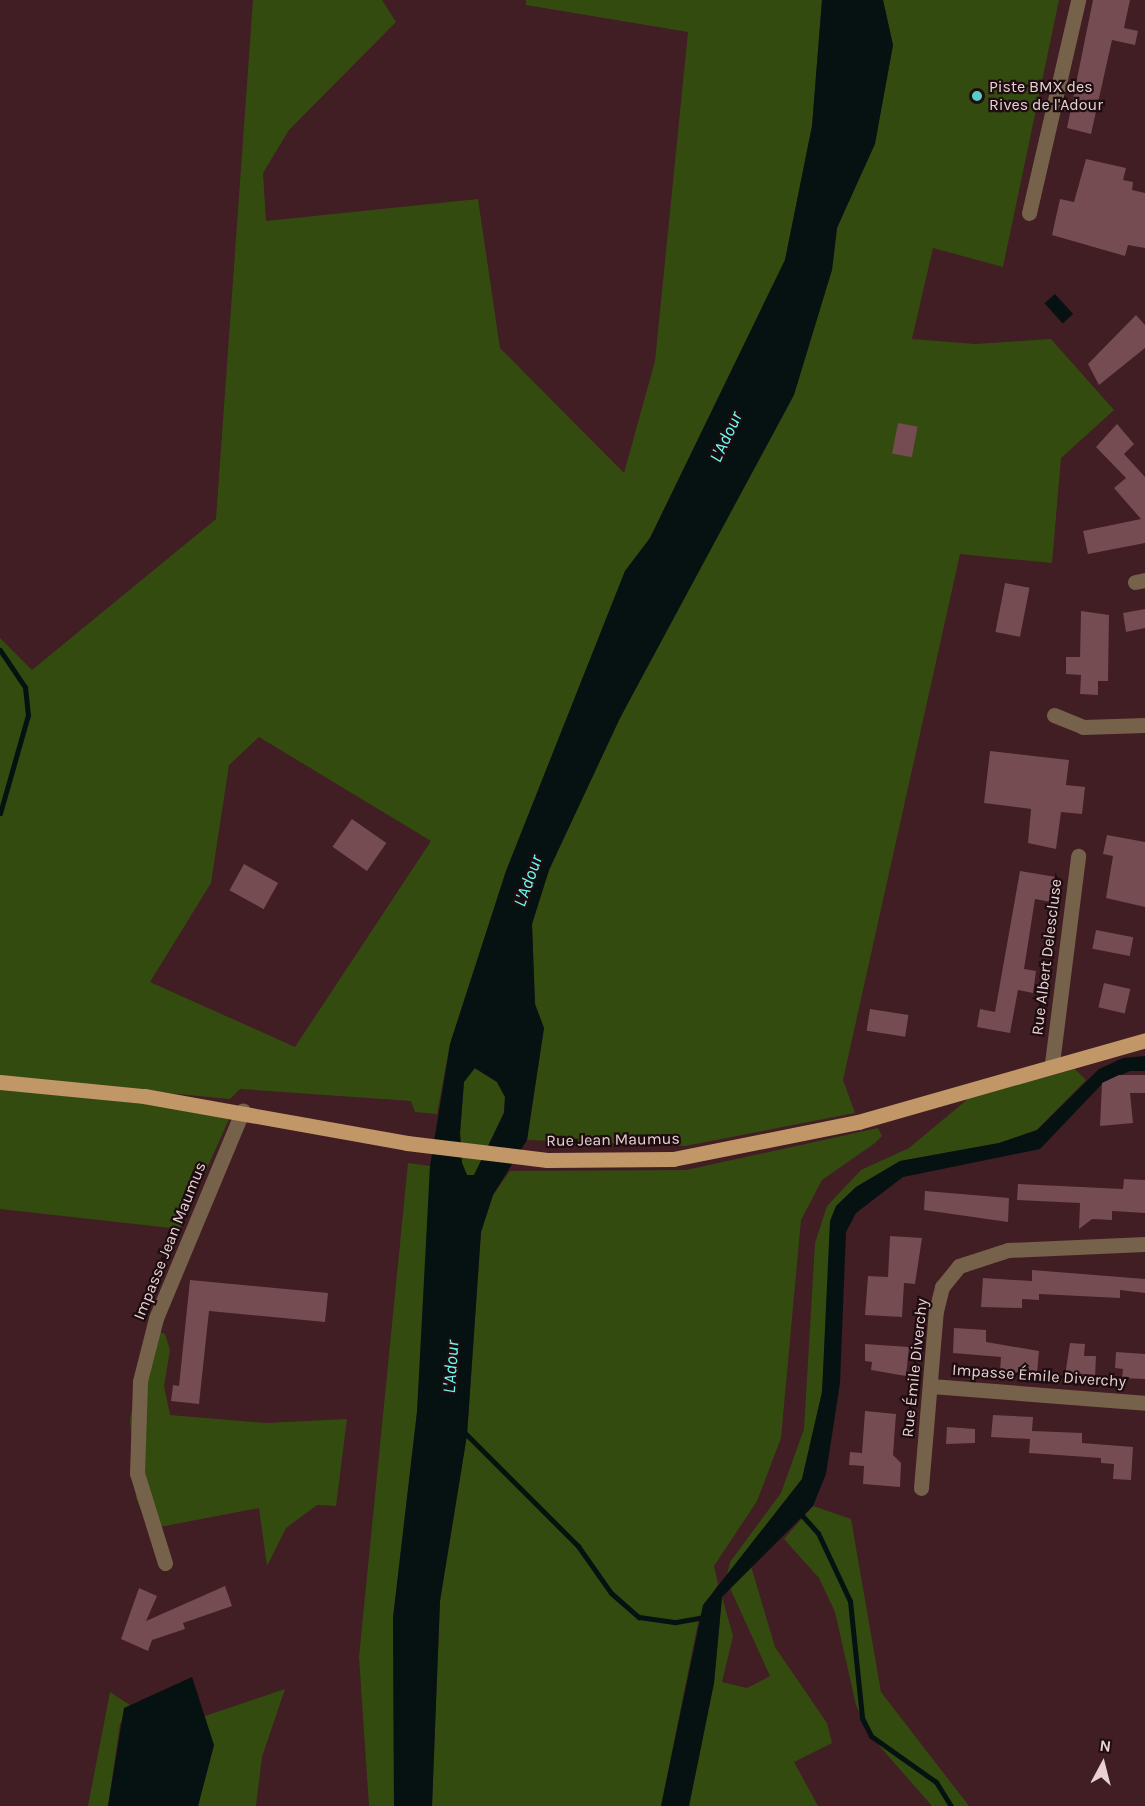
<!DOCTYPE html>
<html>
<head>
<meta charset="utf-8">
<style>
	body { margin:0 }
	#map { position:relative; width:1145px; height:1806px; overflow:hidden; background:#411d24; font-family:Karla,sans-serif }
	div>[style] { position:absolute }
	.green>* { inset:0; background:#344b10 }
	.water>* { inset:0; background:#061211; transform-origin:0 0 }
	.stream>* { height:5px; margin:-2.5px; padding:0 2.5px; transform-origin:2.5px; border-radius:2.5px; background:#061211 }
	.building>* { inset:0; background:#754c52; transform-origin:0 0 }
	.minor>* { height:15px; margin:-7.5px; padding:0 7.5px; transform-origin:7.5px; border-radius:7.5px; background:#76614b }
	.major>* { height:15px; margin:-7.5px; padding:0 7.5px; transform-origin:7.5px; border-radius:7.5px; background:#c29767 }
	.dots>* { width:16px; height:16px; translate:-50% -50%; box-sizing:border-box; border:3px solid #1d0d10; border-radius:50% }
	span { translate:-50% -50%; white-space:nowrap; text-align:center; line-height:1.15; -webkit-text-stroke:4.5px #1d0d10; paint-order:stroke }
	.poi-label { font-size:16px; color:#e9d0d3 }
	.left { translate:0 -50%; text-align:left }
	.street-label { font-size:16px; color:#e9d0d3 }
	.water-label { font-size:18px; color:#6afcf2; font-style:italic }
	.north { position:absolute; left:1073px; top:1734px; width:60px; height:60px; -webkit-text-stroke:4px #1d0d10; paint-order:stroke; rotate:7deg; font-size:16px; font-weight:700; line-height:24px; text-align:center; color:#e9d0d3 }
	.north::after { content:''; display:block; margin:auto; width:21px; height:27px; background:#e9d0d3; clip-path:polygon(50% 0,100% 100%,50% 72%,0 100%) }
</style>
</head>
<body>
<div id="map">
	<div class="green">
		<i style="clip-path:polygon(evenodd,253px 0,382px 0,396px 22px,289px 130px,263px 173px,266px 221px,478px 199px,500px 348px,624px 473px,655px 361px,688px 32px,526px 5px,526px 0,822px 0,812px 126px,785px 260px,650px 538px,625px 571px,506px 871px,450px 1044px,437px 1114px,415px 1112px,411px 1101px,240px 1089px,230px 1099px,0 1077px,0 638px,32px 670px,216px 519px,253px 0,259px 737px,431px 841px,295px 1047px,150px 982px,211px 883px,229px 765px,259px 737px)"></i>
		<i style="clip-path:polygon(883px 0,1059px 0,1003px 267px,933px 248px,912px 339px,975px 344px,1051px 339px,1114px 410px,1061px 458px,1052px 563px,960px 554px,843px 1080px,855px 1113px,685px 1146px,527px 1140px,544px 1028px,535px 1004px,532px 924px,549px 870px,620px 718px,728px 515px,832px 270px,837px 228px,877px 131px,893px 45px)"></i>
		<i style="clip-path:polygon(474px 1068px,497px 1082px,505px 1097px,504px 1112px,474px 1176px,467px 1175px,462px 1163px,460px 1133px,464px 1082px)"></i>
		<i style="clip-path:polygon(1075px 1069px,1086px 1080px,1037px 1130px,999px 1143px,900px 1161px,856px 1187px,836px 1206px,822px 1392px,802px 1479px,727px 1575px,730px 1562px,781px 1493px,804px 1429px,815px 1243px,827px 1206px,861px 1170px,909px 1148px,969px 1098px)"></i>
		<i style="clip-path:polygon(0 1089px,182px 1108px,229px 1119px,180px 1229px,0 1209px)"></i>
		<i style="clip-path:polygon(878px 1128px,882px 1136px,875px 1143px,822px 1180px,801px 1220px,781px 1438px,757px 1501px,714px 1566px,718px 1584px,699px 1618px,661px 1806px,432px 1806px,440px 1601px,467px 1435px,481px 1232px,493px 1195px,510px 1171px,686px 1170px)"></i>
		<i style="clip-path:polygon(408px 1163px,430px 1166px,428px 1249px,417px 1412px,393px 1618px,394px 1806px,369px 1806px,359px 1657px)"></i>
		<i style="clip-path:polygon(148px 1327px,165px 1334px,170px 1350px,164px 1386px,170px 1415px,266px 1423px,347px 1419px,336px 1506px,317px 1505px,286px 1528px,267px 1566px,259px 1508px,149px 1529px,136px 1498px,130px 1419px)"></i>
		<i style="clip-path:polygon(813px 1506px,851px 1519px,881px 1692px,969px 1806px,932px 1806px,869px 1734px,856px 1705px,835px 1612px,819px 1578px,784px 1539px)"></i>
		<i style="clip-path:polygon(751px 1566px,775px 1647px,827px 1723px,832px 1743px,794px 1762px,818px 1806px,689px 1806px,714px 1683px,722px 1597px,733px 1636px,722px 1682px,747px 1688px,770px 1676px,730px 1588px)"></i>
		<i style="clip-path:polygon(285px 1689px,262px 1757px,256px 1806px,198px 1806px,214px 1745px,202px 1717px)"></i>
		<i style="clip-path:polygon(110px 1692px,130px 1705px,120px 1724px,108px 1806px,88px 1806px)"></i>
	</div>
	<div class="water">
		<i style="clip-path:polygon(evenodd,822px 0,883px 0,893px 45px,875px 144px,837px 228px,832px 270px,794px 395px,620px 718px,549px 870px,532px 924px,535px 1004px,544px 1028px,527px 1140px,493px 1195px,481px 1232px,467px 1435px,440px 1601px,432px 1806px,394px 1806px,393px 1618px,417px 1412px,430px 1166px,450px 1044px,506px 871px,625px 571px,650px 538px,785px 260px,812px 126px,822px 0,475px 1068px,497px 1082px,505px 1097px,504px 1113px,474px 1175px,467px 1175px,462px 1163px,460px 1133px,464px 1082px,475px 1068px)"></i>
		<i style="left:1055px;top:294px;width:27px;height:14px;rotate:48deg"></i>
		<i style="clip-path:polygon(1145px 1056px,1145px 1071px,1130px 1071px,1103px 1083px,1040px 1149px,903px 1177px,856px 1213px,846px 1232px,840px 1383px,826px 1474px,813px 1506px,722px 1597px,714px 1683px,689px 1806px,661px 1806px,703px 1605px,802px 1479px,822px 1392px,830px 1221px,836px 1206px,856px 1187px,900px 1161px,999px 1143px,1037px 1130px,1099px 1069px,1123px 1058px)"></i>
		<i style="clip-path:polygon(192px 1677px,214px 1745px,198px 1806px,108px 1806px,124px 1708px)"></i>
	</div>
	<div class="stream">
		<i style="left:0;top:650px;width:45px;rotate:56deg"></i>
		<i style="left:25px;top:687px;width:28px;rotate:84deg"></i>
		<i style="left:28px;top:715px;width:102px;rotate:105.9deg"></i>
		<i style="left:463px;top:1431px;width:163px;rotate:45deg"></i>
		<i style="left:578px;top:1546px;width:57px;rotate:54.9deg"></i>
		<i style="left:611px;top:1593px;width:37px;rotate:41deg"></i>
		<i style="left:639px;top:1617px;width:37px;rotate:8deg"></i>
		<i style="left:676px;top:1622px;width:29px;rotate:-10deg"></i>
		<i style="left:799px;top:1512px;width:28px;rotate:48deg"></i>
		<i style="left:818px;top:1533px;width:75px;rotate:64.8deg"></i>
		<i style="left:850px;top:1601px;width:118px;rotate:84.1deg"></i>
		<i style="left:862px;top:1718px;width:20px;rotate:63deg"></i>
		<i style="left:871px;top:1736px;width:80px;rotate:35.3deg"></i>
		<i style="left:936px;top:1782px;width:28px;rotate:58deg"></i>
	</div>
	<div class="building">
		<i style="clip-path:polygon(1093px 0,1130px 0,1124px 28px,1138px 31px,1135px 45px,1112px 40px,1091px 134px,1067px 128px)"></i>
		<i style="clip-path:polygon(1086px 159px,1126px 168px,1123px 180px,1133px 182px,1132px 190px,1145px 193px,1145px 248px,1128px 245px,1125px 256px,1052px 235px,1060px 199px,1074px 202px)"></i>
		<i style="clip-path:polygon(1136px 315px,1145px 325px,1145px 348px,1099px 385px,1088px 364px)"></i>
		<i style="left:898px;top:423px;width:20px;height:31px;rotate:11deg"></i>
		<i style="clip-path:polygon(1117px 424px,1134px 444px,1124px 454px,1145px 477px,1145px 543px,1088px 554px,1083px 531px,1141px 519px,1114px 488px,1126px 478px,1096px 447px)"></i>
		<i style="left:1005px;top:583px;width:25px;height:50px;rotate:11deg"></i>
		<i style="clip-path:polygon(1145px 609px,1145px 628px,1126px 632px,1123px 613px)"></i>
		<i style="clip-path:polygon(1081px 611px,1109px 615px,1108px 681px,1098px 681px,1098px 695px,1080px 694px,1081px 675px,1066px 674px,1066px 657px,1080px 657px)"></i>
		<i style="clip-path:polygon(990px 751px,1069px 760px,1066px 785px,1085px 787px,1082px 814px,1061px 812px,1056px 849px,1028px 843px,1031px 809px,984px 803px)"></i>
		<i style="left:352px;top:819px;width:42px;height:34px;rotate:35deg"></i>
		<i style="clip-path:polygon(1107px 835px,1145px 842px,1145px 907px,1106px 898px,1113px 856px,1103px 854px)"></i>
		<i style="left:244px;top:864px;width:39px;height:30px;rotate:29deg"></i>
		<i style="clip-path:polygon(1020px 871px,1056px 877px,1051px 902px,1035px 899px,1024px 969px,1036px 971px,1033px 993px,1018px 990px,1010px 1033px,977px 1027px,980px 1009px,995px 1012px)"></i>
		<i style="left:1096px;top:930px;width:38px;height:19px;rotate:11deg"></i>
		<i style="left:1104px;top:983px;width:27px;height:25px;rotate:13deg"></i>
		<i style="left:870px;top:1009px;width:39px;height:22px;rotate:9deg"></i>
		<i style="clip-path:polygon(1119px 1075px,1145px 1075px,1145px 1093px,1130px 1093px,1133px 1123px,1100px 1126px,1102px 1083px)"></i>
		<i style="clip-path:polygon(1124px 1179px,1145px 1180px,1145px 1213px,1112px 1211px,1112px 1220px,1092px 1219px,1079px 1229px,1080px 1203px,1017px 1200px,1018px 1184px,1123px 1189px)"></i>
		<i style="clip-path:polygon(925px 1191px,1009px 1198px,1008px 1222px,924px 1210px)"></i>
		<i style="clip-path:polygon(890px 1236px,922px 1238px,915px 1284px,904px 1283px,902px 1317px,865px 1315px,868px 1276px,888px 1277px)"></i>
		<i style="clip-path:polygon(1032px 1270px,1145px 1279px,1145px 1293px,1120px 1290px,1120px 1298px,1039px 1294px,1039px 1300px,1022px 1299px,1022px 1308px,981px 1307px,983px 1278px,1032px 1281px)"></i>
		<i style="clip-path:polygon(190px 1280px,328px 1293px,325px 1322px,209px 1311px,199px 1404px,171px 1401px,173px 1385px,179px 1386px)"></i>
		<i style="clip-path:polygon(954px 1328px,986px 1330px,986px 1342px,1039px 1351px,1037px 1374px,1000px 1372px,1001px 1357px,953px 1353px)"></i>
		<i style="clip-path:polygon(1070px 1343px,1085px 1344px,1084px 1356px,1096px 1356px,1095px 1378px,1065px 1376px)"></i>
		<i style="clip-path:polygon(865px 1344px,909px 1347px,906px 1376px,871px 1370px,872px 1362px,865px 1361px)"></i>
		<i style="clip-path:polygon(1116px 1352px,1145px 1354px,1145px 1379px,1122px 1378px,1123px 1369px,1115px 1368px)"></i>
		<i style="clip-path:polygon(865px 1411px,896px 1414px,893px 1455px,901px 1463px,900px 1487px,863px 1484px,864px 1466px,849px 1465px,850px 1452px,862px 1453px)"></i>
		<i style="clip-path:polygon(993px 1415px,1033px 1417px,1032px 1431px,1082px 1433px,1082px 1443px,1133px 1447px,1131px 1480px,1113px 1479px,1114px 1464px,1101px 1463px,1101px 1458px,1029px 1453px,1030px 1439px,991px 1437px)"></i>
		<i style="clip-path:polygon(947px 1427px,975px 1429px,975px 1443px,946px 1444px)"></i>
		<i style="clip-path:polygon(225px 1586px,232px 1606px,183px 1623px,185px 1629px,152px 1640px,148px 1651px,121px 1639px,139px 1588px,157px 1596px,146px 1621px)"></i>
	</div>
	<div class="minor">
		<i style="left:1029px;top:213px;width:219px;rotate:-77deg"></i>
		<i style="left:1135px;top:582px;width:10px;rotate:-11deg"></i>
		<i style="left:1054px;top:715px;width:31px;rotate:22deg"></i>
		<i style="left:1083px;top:727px;width:62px;rotate:-1.8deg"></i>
		<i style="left:1052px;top:1063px;width:209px;rotate:-82.8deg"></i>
		<i style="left:931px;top:1386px;width:215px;rotate:4.5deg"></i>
		<i style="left:921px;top:1488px;width:178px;rotate:-85.2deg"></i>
		<i style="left:936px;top:1311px;width:25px;rotate:-76deg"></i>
		<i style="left:942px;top:1287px;width:27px;rotate:-51deg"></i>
		<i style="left:959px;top:1266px;width:52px;rotate:-18.1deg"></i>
		<i style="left:1008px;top:1250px;width:137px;rotate:-2.5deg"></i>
		<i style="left:165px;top:1563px;width:94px;rotate:-107.3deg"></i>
		<i style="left:137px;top:1473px;width:92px;rotate:-88.1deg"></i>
		<i style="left:140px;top:1381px;width:65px;rotate:-75.7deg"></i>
		<i style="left:156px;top:1318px;width:225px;rotate:-67.3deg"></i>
	</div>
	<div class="major">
		<i style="left:0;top:1082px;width:145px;rotate:5.6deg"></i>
		<i style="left:144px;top:1096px;width:267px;rotate:10.1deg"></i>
		<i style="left:407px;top:1143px;width:141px;rotate:6.9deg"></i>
		<i style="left:547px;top:1160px;width:126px;rotate:-0.5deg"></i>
		<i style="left:673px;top:1159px;width:189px;rotate:-11.3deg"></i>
		<i style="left:858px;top:1122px;width:298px;rotate:-15.9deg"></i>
	</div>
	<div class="dots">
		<i style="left:977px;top:96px;background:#55cec5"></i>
	</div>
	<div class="poi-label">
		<span class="left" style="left:989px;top:96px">Piste BMX des<br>Rives de l'Adour</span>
	</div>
	<div class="street-label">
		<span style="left:1047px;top:957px;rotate:-83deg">Rue Albert Delescluse</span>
		<span style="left:613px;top:1140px;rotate:-1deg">Rue Jean Maumus</span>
		<span style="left:170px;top:1241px;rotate:-68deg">Impasse Jean Maumus</span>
		<span style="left:915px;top:1368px;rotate:-84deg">Rue Émile Diverchy</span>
		<span style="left:1039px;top:1376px;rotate:4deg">Impasse Émile Diverchy</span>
	</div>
	<div class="water-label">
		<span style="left:726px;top:437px;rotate:-65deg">L'Adour</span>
		<span style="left:528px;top:881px;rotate:-70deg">L'Adour</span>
		<span style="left:451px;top:1367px;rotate:-86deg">L'Adour</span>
	</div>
	<div class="north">N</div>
</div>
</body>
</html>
